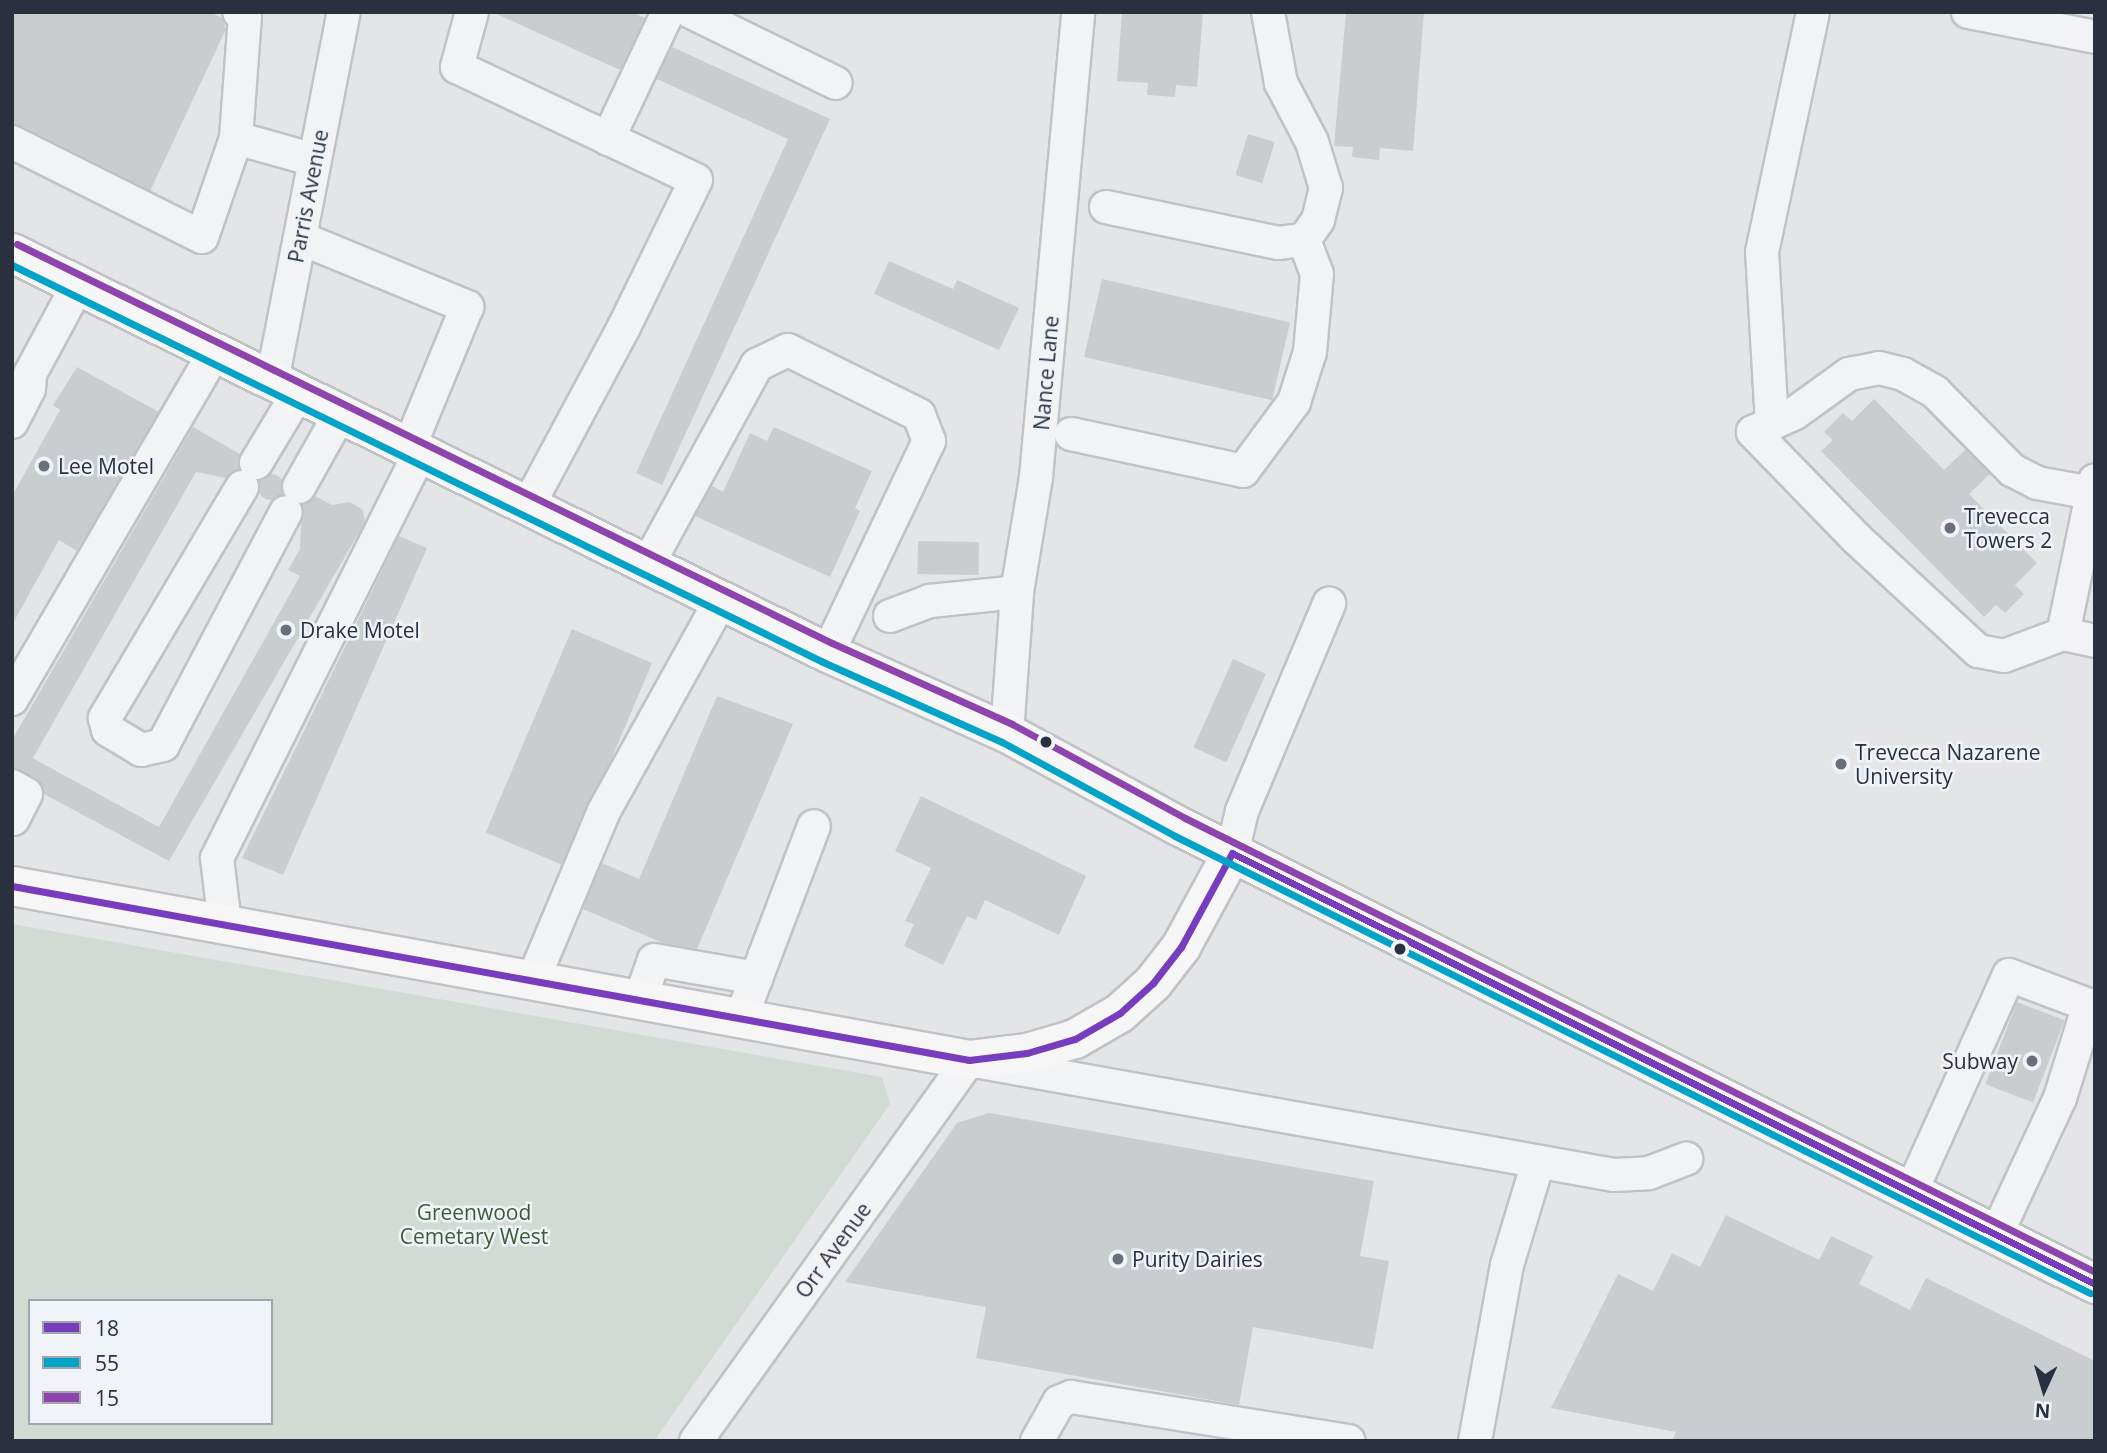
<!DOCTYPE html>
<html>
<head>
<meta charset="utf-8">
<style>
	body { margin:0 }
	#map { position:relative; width:2107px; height:1453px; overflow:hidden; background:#e3e5e7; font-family:"Open Sans",sans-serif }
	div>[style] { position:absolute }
	.green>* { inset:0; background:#d2dbd3 }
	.building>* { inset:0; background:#cacdcf; transform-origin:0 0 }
	.round { border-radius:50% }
	.roads { filter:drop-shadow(2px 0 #c0c2c5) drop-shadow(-2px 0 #c0c2c5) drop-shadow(0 2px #c0c2c5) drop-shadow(0 -2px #c0c2c5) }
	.minor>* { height:32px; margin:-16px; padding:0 16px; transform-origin:16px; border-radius:16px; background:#f2f3f4 }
	.major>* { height:38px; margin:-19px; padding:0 19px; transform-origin:19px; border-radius:19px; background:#f6f6f7 }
	.bus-1>* { height:7px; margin:-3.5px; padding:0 3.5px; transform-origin:3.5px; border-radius:3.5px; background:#773dbd }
	.bus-2>* { height:7px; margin:-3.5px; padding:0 3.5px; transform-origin:3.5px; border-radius:3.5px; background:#02a3c7 }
	.bus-3>* { height:7px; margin:-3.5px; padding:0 3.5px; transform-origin:3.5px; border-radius:3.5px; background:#8e44ad }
	.dots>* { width:19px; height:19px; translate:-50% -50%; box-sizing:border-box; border:4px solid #f0f3f7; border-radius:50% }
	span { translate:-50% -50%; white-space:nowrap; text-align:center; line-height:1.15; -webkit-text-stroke:5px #f0f3f7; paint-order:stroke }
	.street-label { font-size:21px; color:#293141 }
	.poi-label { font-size:21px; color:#293141 }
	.left { translate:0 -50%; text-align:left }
	.right { translate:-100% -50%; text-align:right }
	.park-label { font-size:21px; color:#3c5c37 }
	.frame { position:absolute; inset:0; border:14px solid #293141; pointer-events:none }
	.legend { position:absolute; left:28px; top:1299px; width:245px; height:126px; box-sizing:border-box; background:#f0f3f7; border:2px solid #a0a5ae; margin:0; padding:9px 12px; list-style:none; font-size:21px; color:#293141 }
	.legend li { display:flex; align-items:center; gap:14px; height:35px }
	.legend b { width:35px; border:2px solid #a0a5ae }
	.north { position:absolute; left:2009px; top:1355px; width:70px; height:70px; -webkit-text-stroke:5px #f0f3f7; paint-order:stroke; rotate:184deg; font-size:19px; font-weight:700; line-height:28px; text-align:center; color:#293141 }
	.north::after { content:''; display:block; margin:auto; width:24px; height:32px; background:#293141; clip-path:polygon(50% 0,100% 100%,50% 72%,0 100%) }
</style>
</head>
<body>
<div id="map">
	<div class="green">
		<i style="clip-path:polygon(evenodd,12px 924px,882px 1077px,890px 1104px,654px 1441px,12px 1441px,12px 924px,30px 1301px,271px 1301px,271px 1423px,30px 1423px,30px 1301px)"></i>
	</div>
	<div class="building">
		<i style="clip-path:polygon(12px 12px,210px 12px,222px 18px,226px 29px,150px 191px,12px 124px)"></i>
		<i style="clip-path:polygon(492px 12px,632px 12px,645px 18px,620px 70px)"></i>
		<i style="clip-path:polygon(1122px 12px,1203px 12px,1197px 87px,1176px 85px,1175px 97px,1147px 95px,1148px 83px,1117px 81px)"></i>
		<i style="clip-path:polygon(1346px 12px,1424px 12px,1413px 151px,1380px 148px,1379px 160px,1352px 157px,1353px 147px,1334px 146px)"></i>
		<i style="clip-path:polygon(672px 47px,830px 119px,662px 485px,636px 473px,788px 139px,657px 79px)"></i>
		<i style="left:1248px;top:134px;width:28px;height:43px;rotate:17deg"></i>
		<i style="clip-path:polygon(889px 261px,953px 289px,957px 280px,1019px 308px,999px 350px,874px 294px)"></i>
		<i style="left:1102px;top:279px;width:193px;height:80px;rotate:13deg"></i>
		<i style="clip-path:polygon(77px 367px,159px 412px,77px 551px,59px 540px,12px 625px,12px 496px,60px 410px,53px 405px)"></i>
		<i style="clip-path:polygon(1874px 399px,1944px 470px,1966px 449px,1990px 474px,1969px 494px,2037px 563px,2015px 585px,2024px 594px,2005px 613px,1996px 605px,1984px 617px,1821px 451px,1833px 440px,1824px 432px,1843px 413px,1852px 421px)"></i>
		<i style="clip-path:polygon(193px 427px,240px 454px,239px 469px,226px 478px,196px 472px,33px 758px,47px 766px,159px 827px,300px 576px,288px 570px,300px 549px,302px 505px,315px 496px,332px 505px,350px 502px,363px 510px,365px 522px,169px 861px,44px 794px,36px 778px,12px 768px,12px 740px)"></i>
		<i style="clip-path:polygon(774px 427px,872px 471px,855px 508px,860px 511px,830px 577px,695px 516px,712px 486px,723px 492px,750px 433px,767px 441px)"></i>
		<i class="round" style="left:258px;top:474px;width:26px;height:26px"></i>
		<i style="clip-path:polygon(399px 536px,427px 548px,283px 875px,242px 858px)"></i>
		<i style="left:918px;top:541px;width:61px;height:33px;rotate:1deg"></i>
		<i style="left:572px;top:629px;width:87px;height:221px;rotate:23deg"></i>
		<i style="left:1233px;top:659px;width:36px;height:97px;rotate:24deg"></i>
		<i style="clip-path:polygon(717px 696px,793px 724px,697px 949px,663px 943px,583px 909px,602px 863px,639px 879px)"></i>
		<i style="clip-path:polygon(921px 796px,1086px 876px,1059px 935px,985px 900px,976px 920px,967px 916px,943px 965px,904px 946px,914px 924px,905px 921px,931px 868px,895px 851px)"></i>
		<i style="left:2017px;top:1002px;width:51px;height:88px;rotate:21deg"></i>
		<i style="clip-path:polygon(989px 1113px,1374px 1181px,1360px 1256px,1389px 1261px,1373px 1349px,1253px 1327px,1239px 1405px,976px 1358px,986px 1307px,845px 1282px,957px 1123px)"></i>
		<i style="clip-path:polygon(1726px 1215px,1819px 1260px,1831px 1236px,1873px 1256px,1859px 1284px,1910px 1310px,1926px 1278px,2095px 1361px,2095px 1441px,1672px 1441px,1676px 1432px,1551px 1408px,1618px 1274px,1653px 1291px,1672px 1253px,1700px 1267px)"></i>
	</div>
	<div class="roads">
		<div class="minor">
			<i style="left:472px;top:12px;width:57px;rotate:105.3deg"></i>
			<i style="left:457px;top:67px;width:264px;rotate:25.3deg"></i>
			<i style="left:696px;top:180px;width:164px;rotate:116.1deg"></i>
			<i style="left:624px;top:327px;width:203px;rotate:118.2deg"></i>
			<i style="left:691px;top:12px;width:161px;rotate:26.1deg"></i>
			<i style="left:1968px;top:12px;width:129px;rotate:11.1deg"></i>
			<i style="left:236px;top:138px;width:82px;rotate:15.6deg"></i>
			<i style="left:608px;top:139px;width:140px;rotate:-64.7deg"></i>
			<i style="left:12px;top:142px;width:212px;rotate:26.6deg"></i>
			<i style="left:202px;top:237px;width:105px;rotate:-71deg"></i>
			<i style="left:236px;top:138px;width:122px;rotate:-85.8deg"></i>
			<i style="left:245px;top:16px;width:7px;rotate:-146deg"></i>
			<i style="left:1106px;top:207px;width:176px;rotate:11.8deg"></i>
			<i style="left:1278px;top:243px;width:26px;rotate:-7deg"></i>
			<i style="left:1304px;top:240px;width:24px;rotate:-55deg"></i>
			<i style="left:1318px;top:220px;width:33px;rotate:-76deg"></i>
			<i style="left:1326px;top:188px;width:48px;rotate:-106.9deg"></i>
			<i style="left:1312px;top:142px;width:67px;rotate:-117.7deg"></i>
			<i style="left:1281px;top:83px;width:72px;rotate:-100.4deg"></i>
			<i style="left:300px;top:238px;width:181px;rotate:22.4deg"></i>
			<i style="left:467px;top:307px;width:152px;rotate:112.4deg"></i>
			<i style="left:272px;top:381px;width:376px;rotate:-79deg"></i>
			<i style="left:12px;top:422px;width:37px;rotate:-63deg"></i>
			<i style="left:29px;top:389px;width:15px;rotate:-86deg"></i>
			<i style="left:30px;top:374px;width:101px;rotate:-61.7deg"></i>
			<i style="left:1772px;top:424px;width:172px;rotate:-93.3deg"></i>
			<i style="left:1762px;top:252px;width:245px;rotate:-78deg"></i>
			<i style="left:1071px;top:434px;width:176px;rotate:12.1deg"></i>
			<i style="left:1243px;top:471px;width:86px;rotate:-53.5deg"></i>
			<i style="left:1294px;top:402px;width:52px;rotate:-72.3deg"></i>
			<i style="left:1310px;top:352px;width:78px;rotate:-84.9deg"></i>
			<i style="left:1317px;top:274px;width:36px;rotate:-111deg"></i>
			<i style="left:256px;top:463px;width:82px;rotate:-59deg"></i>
			<i style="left:242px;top:487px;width:269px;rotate:120.7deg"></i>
			<i style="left:105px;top:718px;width:12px;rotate:76deg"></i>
			<i style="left:108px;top:730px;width:39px;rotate:31deg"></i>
			<i style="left:141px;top:750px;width:23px;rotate:-13deg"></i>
			<i style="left:163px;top:745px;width:263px;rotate:-62.2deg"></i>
			<i style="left:299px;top:487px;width:84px;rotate:-60.7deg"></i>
			<i style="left:648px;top:564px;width:227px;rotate:-61.3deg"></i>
			<i style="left:757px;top:365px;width:34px;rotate:-26deg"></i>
			<i style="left:788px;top:350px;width:146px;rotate:26.4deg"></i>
			<i style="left:919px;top:415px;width:28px;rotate:69deg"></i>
			<i style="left:929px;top:441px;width:235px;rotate:115.5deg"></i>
			<i style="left:890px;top:616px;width:43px;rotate:-20.6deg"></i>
			<i style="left:930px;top:601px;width:87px;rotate:-5.9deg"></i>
			<i style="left:2063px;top:634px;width:63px;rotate:159.6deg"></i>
			<i style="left:2004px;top:656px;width:26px;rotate:-169deg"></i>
			<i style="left:1978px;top:651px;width:166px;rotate:-137.2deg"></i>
			<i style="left:1856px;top:538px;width:148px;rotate:-134.2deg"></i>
			<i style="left:1753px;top:432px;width:46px;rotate:-24.3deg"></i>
			<i style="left:1795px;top:413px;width:67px;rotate:-35.8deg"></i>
			<i style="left:1849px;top:374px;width:31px;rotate:-11deg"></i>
			<i style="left:1879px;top:368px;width:25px;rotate:14deg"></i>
			<i style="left:1903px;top:374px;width:37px;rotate:29deg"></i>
			<i style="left:1935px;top:392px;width:110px;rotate:45.4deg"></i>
			<i style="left:2012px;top:470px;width:28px;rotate:27deg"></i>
			<i style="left:2037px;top:483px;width:56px;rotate:10.3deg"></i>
			<i style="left:2063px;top:634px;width:157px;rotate:-78.3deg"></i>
			<i style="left:2063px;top:634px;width:33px;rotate:12deg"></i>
			<i style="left:12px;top:699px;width:402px;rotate:-59.7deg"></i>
			<i style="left:1007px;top:733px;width:141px;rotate:-85.9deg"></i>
			<i style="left:1017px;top:592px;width:117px;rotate:-80.6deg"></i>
			<i style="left:1036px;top:477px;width:467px;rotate:-84.8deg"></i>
			<i style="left:12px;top:786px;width:16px;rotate:30deg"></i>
			<i style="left:26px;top:794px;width:28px;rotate:117deg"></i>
			<i style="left:1232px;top:853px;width:43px;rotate:-76.6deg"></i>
			<i style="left:1242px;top:811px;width:225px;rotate:-67.2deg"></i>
			<i style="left:225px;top:924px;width:66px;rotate:-96.9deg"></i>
			<i style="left:217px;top:858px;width:453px;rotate:-63.4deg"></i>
			<i style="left:533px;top:980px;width:183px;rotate:-67.2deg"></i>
			<i style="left:604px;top:811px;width:241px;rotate:-61deg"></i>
			<i style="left:640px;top:1000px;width:42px;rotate:-70.7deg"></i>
			<i style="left:654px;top:960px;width:104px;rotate:10deg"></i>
			<i style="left:741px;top:1018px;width:205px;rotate:-69.2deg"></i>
			<i style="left:1911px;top:1192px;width:238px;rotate:-65.7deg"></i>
			<i style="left:2009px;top:975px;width:85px;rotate:20.6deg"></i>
			<i style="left:2089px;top:1005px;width:97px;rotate:107.3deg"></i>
			<i style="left:2060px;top:1098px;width:151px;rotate:115deg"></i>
			<i style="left:696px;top:1441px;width:469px;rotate:-54.4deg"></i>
			<i style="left:969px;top:1060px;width:655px;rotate:10.11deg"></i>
			<i style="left:1614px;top:1175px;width:35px;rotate:-3deg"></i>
			<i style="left:1649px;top:1173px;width:40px;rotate:-21deg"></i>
			<i style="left:1037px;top:1441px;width:45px;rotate:-60.6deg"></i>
			<i style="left:1059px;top:1402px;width:13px;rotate:-23deg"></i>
			<i style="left:1071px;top:1397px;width:281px;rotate:9deg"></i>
			<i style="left:1475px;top:1441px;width:179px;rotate:-79.7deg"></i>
			<i style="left:1507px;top:1265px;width:108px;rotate:-73.2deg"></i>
		</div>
		<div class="major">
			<i style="left:12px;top:253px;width:909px;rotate:26.11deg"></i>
			<i style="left:828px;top:653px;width:196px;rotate:24.1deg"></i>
			<i style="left:1007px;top:733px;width:197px;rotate:28.5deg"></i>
			<i style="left:1180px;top:827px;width:1023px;rotate:26.54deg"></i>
			<i style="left:12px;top:886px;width:973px;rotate:10.3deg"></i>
			<i style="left:969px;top:1060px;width:58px;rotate:-6.9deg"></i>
			<i style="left:1027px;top:1053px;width:50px;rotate:-16.3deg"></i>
			<i style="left:1075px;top:1039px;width:52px;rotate:-30deg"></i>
			<i style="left:1120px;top:1013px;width:45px;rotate:-42.3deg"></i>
			<i style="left:1153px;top:983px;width:46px;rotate:-52.1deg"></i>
			<i style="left:1181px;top:947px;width:107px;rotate:-61.5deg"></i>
		</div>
	</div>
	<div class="bus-1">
		<i style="left:1232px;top:853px;width:965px;rotate:26.54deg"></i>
		<i style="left:12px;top:886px;width:973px;rotate:10.3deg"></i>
		<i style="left:969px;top:1060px;width:58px;rotate:-6.9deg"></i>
		<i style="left:1027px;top:1053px;width:50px;rotate:-16.3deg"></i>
		<i style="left:1075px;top:1039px;width:52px;rotate:-30deg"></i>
		<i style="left:1120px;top:1013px;width:45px;rotate:-42.3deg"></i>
		<i style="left:1153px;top:983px;width:46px;rotate:-52.1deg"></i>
		<i style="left:1181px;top:947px;width:107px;rotate:-61.5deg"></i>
	</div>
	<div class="bus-2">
		<i style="left:12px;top:265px;width:903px;rotate:26.08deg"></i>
		<i style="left:823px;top:662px;width:196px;rotate:24.1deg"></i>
		<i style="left:1002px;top:742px;width:197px;rotate:28.5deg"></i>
		<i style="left:1175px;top:836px;width:1023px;rotate:26.54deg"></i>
	</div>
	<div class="bus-3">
		<i style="left:17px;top:244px;width:907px;rotate:26.09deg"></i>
		<i style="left:832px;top:643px;width:197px;rotate:24.2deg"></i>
		<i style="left:1012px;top:724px;width:197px;rotate:28.5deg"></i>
		<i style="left:1185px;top:818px;width:1017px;rotate:26.51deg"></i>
	</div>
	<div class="dots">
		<i style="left:44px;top:466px;background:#6a707b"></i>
		<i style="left:1950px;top:528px;background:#6a707b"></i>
		<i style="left:286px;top:630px;background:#6a707b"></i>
		<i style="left:1046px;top:742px;background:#293141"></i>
		<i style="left:1841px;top:764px;background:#6a707b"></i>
		<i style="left:1400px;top:949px;background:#293141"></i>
		<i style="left:2032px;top:1061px;background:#6a707b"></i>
		<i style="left:1118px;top:1259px;background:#6a707b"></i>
	</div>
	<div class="street-label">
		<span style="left:308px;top:196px;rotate:-79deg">Parris Avenue</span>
		<span style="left:1046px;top:373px;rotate:-85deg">Nance Lane</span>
		<span style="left:833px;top:1250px;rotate:-54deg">Orr Avenue</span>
	</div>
	<div class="poi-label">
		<span class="left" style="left:58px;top:466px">Lee Motel</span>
		<span class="left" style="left:1964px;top:528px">Trevecca<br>Towers 2</span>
		<span class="left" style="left:300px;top:630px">Drake Motel</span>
		<span class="left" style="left:1855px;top:764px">Trevecca Nazarene<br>University</span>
		<span class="right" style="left:2018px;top:1061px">Subway</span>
		<span class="left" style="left:1132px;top:1259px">Purity Dairies</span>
	</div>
	<div class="park-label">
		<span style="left:474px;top:1224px">Greenwood<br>Cemetary West</span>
	</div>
	<div class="frame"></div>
	<ul class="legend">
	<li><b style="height:9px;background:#773dbd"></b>18</li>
	<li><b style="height:9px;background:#02a3c7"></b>55</li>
	<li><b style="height:9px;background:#8e44ad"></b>15</li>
	</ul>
	<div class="north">N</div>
</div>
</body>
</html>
